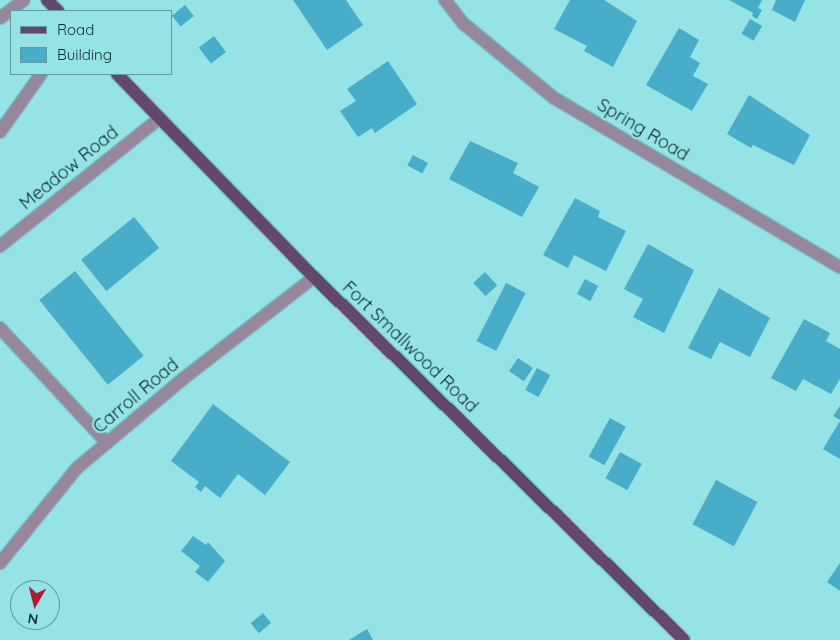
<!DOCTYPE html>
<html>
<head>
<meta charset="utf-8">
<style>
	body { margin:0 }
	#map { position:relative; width:840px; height:640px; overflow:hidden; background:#96e3e6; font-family:Quicksand,sans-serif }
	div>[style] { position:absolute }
	.building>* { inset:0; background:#48adc8; transform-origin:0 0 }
	.roads { filter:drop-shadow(1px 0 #7bbfc1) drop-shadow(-1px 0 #7bbfc1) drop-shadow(0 1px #7bbfc1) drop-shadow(0 -1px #7bbfc1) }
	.service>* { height:12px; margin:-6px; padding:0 6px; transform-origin:6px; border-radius:6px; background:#97879b }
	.minor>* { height:12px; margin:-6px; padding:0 6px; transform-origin:6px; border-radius:6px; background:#97879b }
	.primary>* { height:12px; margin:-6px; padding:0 6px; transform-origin:6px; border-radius:6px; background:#63486b }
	span { translate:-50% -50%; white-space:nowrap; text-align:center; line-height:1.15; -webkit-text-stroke:4.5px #96e3e6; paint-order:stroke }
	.street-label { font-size:18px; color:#0d2e2f }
	.legend { position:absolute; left:10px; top:10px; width:162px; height:65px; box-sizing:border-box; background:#96e3e6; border:1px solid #5f9b9d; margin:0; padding:6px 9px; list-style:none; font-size:15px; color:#0d2e2f }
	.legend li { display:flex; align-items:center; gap:10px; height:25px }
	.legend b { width:25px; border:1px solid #5f9b9d }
	.north { position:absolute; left:10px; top:580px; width:50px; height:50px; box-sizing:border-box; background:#96e3e6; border:1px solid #5f9b9d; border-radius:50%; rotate:188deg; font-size:14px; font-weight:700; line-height:20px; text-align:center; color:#0d2e2f }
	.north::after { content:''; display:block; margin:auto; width:18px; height:22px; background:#b01c37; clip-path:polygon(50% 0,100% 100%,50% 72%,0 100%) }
</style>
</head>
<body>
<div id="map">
	<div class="building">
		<i style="clip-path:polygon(293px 0,346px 0,363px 25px,327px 50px)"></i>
		<i style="clip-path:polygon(570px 0,604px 0,637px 21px,613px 67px,584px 51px,587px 46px,554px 29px)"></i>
		<i style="clip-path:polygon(729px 0,762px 0,758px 8px,762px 10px,757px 19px,752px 16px,753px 13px)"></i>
		<i style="clip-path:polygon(776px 0,805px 0,795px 22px,772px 10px)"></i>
		<i style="left:185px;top:5px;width:14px;height:17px;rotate:51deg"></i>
		<i style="left:750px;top:19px;width:14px;height:17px;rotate:30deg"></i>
		<i style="clip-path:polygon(679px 28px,699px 40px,690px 57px,700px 63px,693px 76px,708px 84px,692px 111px,646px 85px)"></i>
		<i style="left:214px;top:36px;width:20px;height:19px;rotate:53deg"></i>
		<i style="clip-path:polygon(388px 61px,417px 104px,375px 133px,372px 128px,358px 137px,340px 111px,356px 101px,347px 89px)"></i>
		<i style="clip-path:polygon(749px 95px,810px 135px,794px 165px,753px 145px,751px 148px,727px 134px)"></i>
		<i style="clip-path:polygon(470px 141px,518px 163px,513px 173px,539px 187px,522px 217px,449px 179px)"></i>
		<i style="left:413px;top:155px;width:17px;height:12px;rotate:28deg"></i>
		<i style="clip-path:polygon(575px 198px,600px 211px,598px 217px,626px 231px,606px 271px,574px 255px,568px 268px,543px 255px)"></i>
		<i style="left:134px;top:217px;width:40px;height:68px;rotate:51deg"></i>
		<i style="clip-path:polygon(648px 244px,694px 270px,664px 333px,633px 317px,643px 299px,624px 289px)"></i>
		<i style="left:75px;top:271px;width:109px;height:46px;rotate:51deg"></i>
		<i style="left:485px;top:272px;width:18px;height:16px;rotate:47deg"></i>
		<i style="left:585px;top:279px;width:15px;height:17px;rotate:28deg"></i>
		<i style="left:506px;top:283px;width:22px;height:65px;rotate:27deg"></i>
		<i style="clip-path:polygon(719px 288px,770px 318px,750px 357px,720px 342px,711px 359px,688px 348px)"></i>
		<i style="clip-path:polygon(804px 319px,830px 333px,826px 341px,840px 349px,840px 379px,831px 394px,803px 379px,796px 391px,771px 378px)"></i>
		<i style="left:518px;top:358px;width:18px;height:16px;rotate:34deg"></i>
		<i style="left:537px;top:368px;width:15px;height:25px;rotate:28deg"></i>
		<i style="clip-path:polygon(213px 404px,290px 462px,265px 495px,238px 474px,220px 498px,205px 486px,201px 492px,195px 487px,199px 482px,171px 461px)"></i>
		<i style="clip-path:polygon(840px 406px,840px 420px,833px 416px)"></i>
		<i style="left:610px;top:418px;width:18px;height:44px;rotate:29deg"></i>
		<i style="clip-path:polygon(840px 421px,840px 459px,823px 449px)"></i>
		<i style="left:620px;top:452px;width:25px;height:30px;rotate:29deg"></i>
		<i style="left:716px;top:480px;width:47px;height:50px;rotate:28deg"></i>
		<i style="clip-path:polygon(193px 536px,206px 545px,208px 542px,225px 561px,208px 582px,195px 572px,200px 566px,181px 551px)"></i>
		<i style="clip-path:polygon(840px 563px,840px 591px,827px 582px)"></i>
		<i style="left:263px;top:613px;width:13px;height:16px;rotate:51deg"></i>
		<i style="clip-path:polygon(367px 629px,373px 640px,349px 640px)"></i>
	</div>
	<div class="roads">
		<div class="service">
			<i style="left:0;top:18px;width:30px;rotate:-37deg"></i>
			<i style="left:0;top:132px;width:71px;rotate:-54.7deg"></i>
			<i style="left:0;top:328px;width:157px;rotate:47.1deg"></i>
		</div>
		<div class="minor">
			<i style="left:445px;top:0;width:31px;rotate:52deg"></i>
			<i style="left:464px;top:24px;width:117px;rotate:39.4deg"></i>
			<i style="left:554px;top:98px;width:332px;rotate:30.6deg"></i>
			<i style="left:0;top:246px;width:205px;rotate:-38.7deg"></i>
			<i style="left:0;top:563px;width:122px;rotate:-51deg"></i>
			<i style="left:77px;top:468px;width:140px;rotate:-40.1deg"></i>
			<i style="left:184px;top:378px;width:165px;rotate:-37.8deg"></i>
		</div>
		<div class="primary">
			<i style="left:47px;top:0;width:16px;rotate:45deg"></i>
			<i style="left:117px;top:74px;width:283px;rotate:45.9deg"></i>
			<i style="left:314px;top:277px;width:518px;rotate:44.45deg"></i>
		</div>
	</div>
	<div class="street-label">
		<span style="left:643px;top:130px;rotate:31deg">Spring Road</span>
		<span style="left:69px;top:168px;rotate:-39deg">Meadow Road</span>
		<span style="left:410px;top:347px;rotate:44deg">Fort Smallwood Road</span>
		<span style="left:136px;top:396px;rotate:-40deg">Carroll Road</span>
	</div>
	<ul class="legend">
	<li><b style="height:6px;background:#63486b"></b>Road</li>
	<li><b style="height:14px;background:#48adc8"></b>Building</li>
	</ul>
	<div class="north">N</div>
</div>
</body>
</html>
